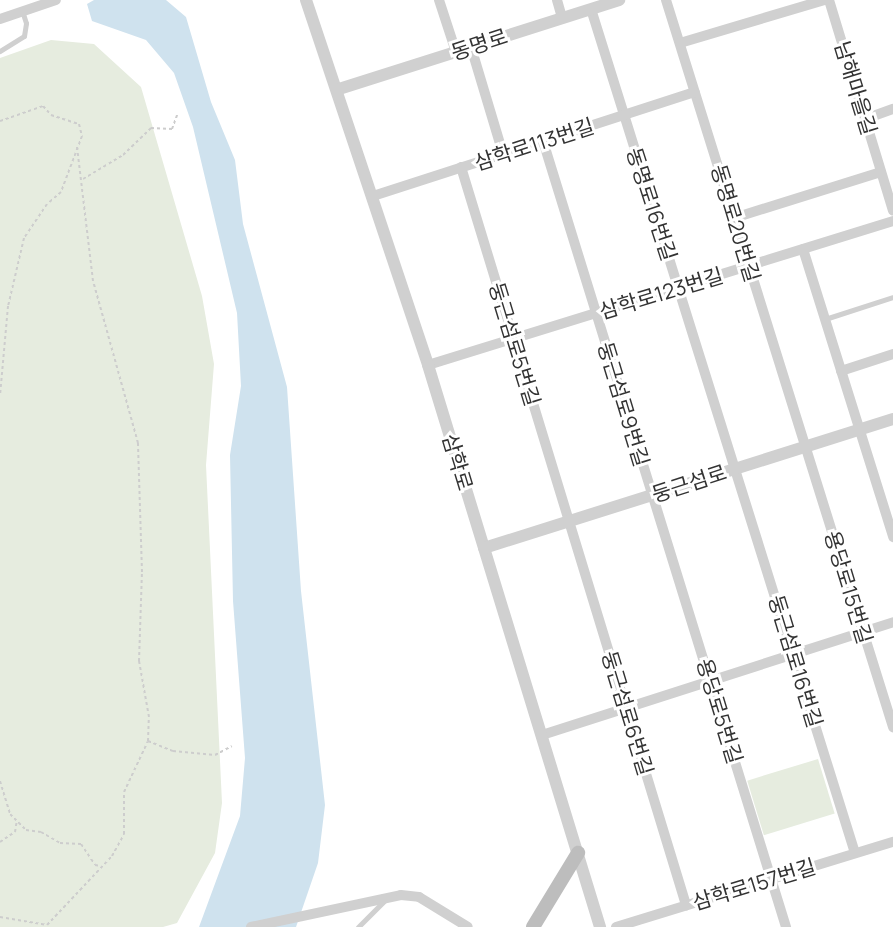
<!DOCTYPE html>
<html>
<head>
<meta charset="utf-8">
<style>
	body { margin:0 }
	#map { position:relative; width:893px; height:927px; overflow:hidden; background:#fff; font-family:Manrope,"Noto Sans KR",sans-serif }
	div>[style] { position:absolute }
	.green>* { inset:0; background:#e6ecdf; transform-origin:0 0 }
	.water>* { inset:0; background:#cfe2ee }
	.path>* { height:2px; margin-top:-1px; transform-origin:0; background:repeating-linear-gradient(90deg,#cdcdcd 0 3px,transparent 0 6px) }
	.service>* { height:5px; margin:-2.5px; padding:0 2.5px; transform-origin:2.5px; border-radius:2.5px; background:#d0d0d0 }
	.minor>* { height:10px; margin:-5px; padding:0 5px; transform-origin:5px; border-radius:5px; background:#d0d0d0 }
	.tertiary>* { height:12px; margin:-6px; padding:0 6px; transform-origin:6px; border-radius:6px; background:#d0d0d0 }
	.secondary>* { height:14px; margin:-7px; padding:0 7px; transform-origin:7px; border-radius:7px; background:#bdbdbd }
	span { translate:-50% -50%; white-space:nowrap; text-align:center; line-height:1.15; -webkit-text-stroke:6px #fff; paint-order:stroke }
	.street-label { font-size:21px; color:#333 }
</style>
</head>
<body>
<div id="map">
	<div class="green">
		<i style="clip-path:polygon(51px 40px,94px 44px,141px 87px,202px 296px,214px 364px,206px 465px,222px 803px,215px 853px,177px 923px,163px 927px,0 927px,0 58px)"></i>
		<i style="left:818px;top:759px;width:57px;height:74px;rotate:73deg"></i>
	</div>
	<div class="water">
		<i style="clip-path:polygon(94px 0,166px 0,186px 17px,211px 102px,235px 160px,243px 224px,287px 387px,301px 591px,325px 805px,318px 863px,296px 927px,199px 927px,240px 816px,245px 758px,233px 601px,230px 455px,241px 386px,237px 313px,193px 127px,174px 73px,146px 40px,92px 21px,87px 4px)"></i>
	</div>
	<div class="path">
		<i style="left:0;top:121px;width:46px;rotate:-19.2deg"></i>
		<i style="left:43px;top:106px;width:12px;rotate:48deg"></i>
		<i style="left:51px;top:115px;width:29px;rotate:18deg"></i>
		<i style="left:79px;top:124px;width:12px;rotate:76deg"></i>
		<i style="left:82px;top:136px;width:60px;rotate:110.6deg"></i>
		<i style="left:61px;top:192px;width:18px;rotate:139deg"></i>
		<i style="left:47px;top:204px;width:41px;rotate:124.1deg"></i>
		<i style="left:24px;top:238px;width:70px;rotate:103.2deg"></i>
		<i style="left:8px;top:306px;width:89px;rotate:95.1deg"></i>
		<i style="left:83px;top:179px;width:47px;rotate:-31deg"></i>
		<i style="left:123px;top:155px;width:39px;rotate:-44deg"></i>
		<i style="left:151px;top:128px;width:21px;rotate:3deg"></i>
		<i style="left:172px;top:129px;width:15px;rotate:-70deg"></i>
		<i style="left:148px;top:741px;width:27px;rotate:22deg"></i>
		<i style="left:173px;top:751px;width:42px;rotate:5.4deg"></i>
		<i style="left:215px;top:755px;width:19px;rotate:-28deg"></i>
		<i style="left:0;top:781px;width:34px;rotate:73deg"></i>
		<i style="left:10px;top:814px;width:23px;rotate:45deg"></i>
		<i style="left:26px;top:830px;width:15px;rotate:8deg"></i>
		<i style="left:41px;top:832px;width:22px;rotate:30deg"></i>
		<i style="left:60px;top:843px;width:21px;rotate:3deg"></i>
		<i style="left:81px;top:844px;width:25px;rotate:56deg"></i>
		<i style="left:95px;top:865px;width:6px;rotate:9deg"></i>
		<i style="left:0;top:842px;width:18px;rotate:-34deg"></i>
		<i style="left:15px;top:832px;width:12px;rotate:-81deg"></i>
		<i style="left:0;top:917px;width:48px;rotate:9.7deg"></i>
		<i style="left:47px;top:925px;width:95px;rotate:-46.7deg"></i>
		<i style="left:112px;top:856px;width:25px;rotate:-61deg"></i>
		<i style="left:124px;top:834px;width:42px;rotate:-90deg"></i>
		<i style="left:124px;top:792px;width:56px;rotate:-64.8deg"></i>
		<i style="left:148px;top:741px;width:24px;rotate:-88deg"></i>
		<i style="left:149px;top:717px;width:57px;rotate:-100.1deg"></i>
		<i style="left:139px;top:661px;width:89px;rotate:-88.1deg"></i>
		<i style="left:142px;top:572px;width:129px;rotate:-91.8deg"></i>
		<i style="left:138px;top:443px;width:168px;rotate:-105.5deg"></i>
		<i style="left:93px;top:281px;width:135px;rotate:-96.8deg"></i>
	</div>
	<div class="service">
		<i style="left:0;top:51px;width:28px;rotate:-32deg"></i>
		<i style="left:24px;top:36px;width:13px;rotate:-81deg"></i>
		<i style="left:26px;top:23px;width:13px;rotate:-108deg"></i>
		<i style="left:825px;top:319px;width:71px;rotate:-17.9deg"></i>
		<i style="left:358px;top:927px;width:38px;rotate:-45deg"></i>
	</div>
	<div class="minor">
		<i style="left:439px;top:0;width:55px;rotate:71.9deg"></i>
		<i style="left:557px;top:0;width:19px;rotate:74deg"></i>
		<i style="left:666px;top:0;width:762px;rotate:72.66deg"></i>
		<i style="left:829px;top:0;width:220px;rotate:73.1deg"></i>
		<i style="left:591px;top:9px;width:884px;rotate:72.63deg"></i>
		<i style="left:0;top:19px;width:59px;rotate:-18.7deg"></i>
		<i style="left:680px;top:43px;width:150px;rotate:-16.6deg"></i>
		<i style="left:471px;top:47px;width:112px;rotate:73.3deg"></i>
		<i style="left:865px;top:119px;width:30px;rotate:-20deg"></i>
		<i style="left:543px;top:141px;width:823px;rotate:72.82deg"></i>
		<i style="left:461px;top:167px;width:772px;rotate:73.04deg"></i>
		<i style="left:373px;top:196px;width:338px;rotate:-17.9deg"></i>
		<i style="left:734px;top:218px;width:154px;rotate:-17.4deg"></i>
		<i style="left:803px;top:249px;width:302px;rotate:72.6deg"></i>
		<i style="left:428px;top:365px;width:487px;rotate:-17.2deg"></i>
		<i style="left:841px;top:371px;width:55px;rotate:-18.1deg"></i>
		<i style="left:542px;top:735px;width:369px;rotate:-17.8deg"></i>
		<i style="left:251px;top:927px;width:153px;rotate:-12deg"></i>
		<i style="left:401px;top:895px;width:18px;rotate:6deg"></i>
		<i style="left:419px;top:897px;width:57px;rotate:31.5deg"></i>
		<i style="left:616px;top:927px;width:290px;rotate:-17.1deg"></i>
	</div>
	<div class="tertiary">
		<i style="left:306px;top:0;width:385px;rotate:71.5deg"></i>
		<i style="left:428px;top:365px;width:588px;rotate:72.98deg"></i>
		<i style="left:339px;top:89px;width:294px;rotate:-17.6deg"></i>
		<i style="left:484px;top:548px;width:429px;rotate:-17.5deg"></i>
	</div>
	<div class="secondary">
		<i style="left:533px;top:927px;width:87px;rotate:-58.7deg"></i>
	</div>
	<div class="street-label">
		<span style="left:479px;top:44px;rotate:-18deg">동명로</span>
		<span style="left:856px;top:88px;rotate:73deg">남해마을길</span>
		<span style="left:534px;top:144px;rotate:-18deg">삼학로113번길</span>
		<span style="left:652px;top:204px;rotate:72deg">동명로16번길</span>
		<span style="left:736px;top:223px;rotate:73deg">동명로20번길</span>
		<span style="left:661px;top:293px;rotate:-17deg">삼학로123번길</span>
		<span style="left:515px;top:344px;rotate:73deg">둥근섬로5번길</span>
		<span style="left:624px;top:404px;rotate:73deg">둥근섬로9번길</span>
		<span style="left:458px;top:462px;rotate:73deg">삼학로</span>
		<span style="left:689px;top:483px;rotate:-18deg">둥근섬로</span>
		<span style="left:849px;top:587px;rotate:73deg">용당로15번길</span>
		<span style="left:796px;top:661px;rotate:73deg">둥근섬로16번길</span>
		<span style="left:720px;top:711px;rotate:73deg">용당로5번길</span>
		<span style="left:628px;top:713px;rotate:73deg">둥근섬로6번길</span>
		<span style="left:754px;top:884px;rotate:-17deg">삼학로157번길</span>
	</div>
</div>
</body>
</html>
